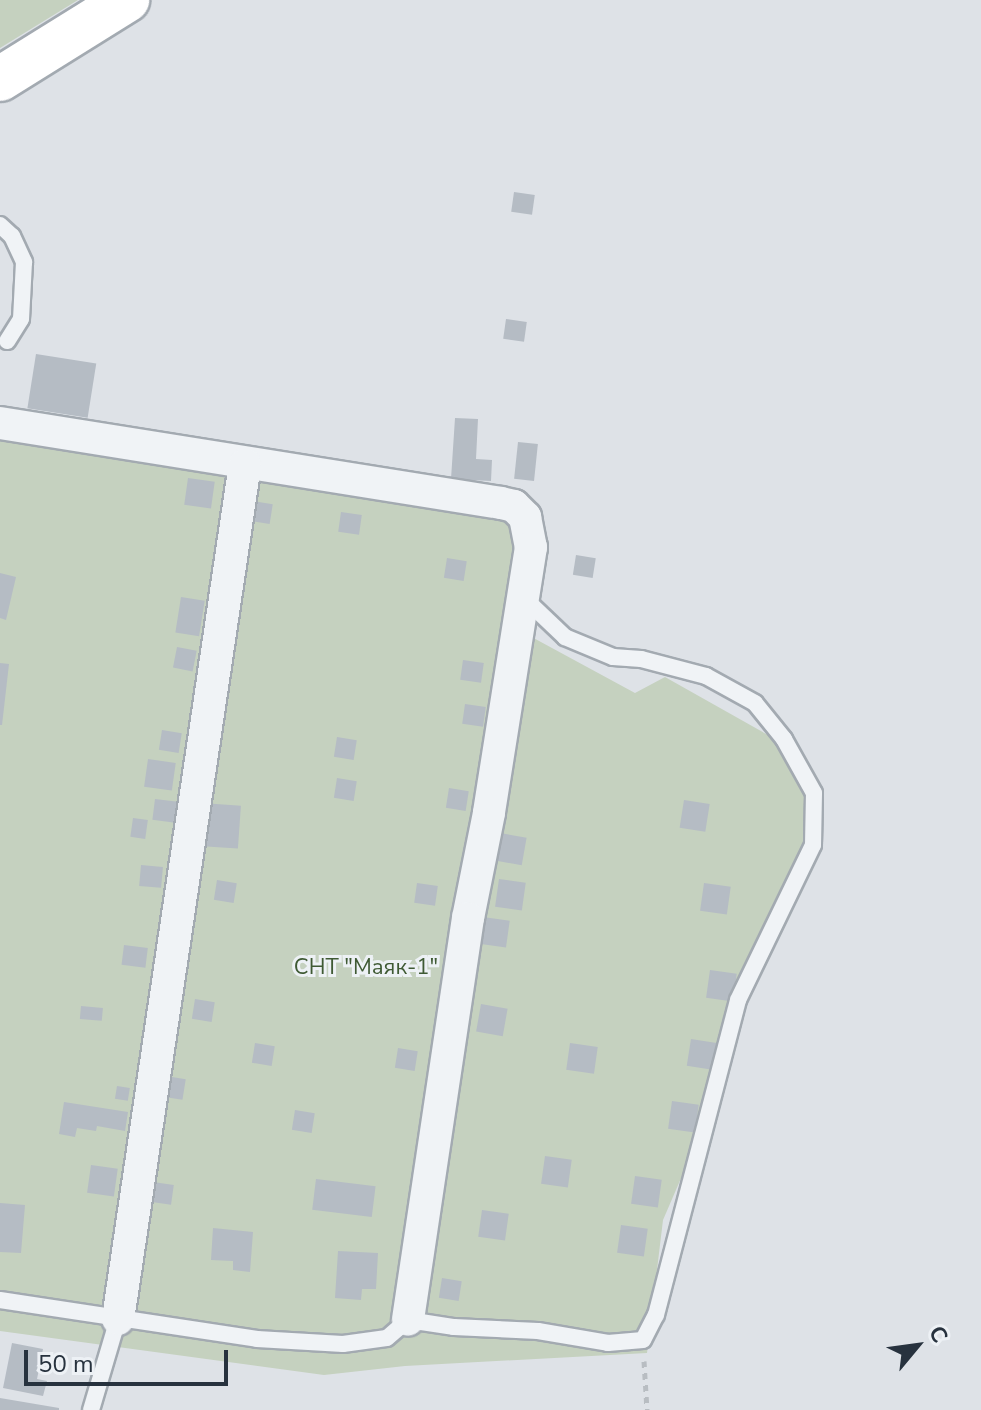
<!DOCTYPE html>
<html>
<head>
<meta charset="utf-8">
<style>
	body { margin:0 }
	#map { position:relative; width:981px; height:1410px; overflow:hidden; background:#dee2e7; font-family:"Nunito Sans",sans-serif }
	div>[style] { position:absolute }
	.green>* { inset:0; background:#c5d1bf }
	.building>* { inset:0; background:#b5bcc4; transform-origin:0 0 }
	.path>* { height:5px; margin-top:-2.5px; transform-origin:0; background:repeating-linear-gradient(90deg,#b8bdc2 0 6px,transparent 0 12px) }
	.roads { filter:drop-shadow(2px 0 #a3aab1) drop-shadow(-2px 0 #a3aab1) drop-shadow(0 2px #a3aab1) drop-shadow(0 -2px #a3aab1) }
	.lane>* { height:16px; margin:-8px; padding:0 8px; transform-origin:8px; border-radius:8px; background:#f0f3f6 }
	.street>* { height:32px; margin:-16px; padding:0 16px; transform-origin:16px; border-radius:16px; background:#f0f3f6 }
	.highway>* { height:44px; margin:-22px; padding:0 22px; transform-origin:22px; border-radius:22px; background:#fff }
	span { translate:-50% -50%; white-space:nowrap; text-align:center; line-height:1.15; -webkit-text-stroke:6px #edf1f5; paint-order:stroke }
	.park-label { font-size:22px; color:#3f5a34 }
	.north { position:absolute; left:877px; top:1306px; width:80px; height:80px; -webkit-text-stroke:6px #edf1f5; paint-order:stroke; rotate:61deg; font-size:22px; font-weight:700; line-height:32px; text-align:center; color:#27323e }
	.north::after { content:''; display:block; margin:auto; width:28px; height:36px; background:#27323e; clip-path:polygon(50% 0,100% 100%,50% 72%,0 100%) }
	.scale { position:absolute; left:24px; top:1350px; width:204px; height:36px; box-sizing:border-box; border:4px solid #27323e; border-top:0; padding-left:10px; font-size:24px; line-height:28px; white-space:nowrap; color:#27323e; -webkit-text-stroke:6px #edf1f5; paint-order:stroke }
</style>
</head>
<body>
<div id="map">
	<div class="green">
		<i style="clip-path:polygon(0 0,78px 0,0 48px)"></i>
		<i style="clip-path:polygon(0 434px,517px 523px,507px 631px,528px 635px,635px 693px,665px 677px,775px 739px,818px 817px,732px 1004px,704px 1125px,663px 1220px,647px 1353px,405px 1366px,324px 1375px,0 1331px)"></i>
	</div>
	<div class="building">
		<i style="left:514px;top:192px;width:21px;height:20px;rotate:8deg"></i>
		<i style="left:506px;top:319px;width:21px;height:20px;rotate:8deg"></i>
		<i style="left:36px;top:354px;width:61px;height:55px;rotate:9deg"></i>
		<i style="clip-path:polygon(455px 418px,478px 419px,476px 459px,492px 460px,491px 481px,451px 479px)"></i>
		<i style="left:518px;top:442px;width:20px;height:37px;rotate:6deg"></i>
		<i style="left:188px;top:478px;width:27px;height:27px;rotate:8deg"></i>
		<i style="left:253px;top:501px;width:20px;height:20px;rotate:9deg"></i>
		<i style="left:341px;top:512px;width:21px;height:20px;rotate:8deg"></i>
		<i style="left:576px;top:555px;width:20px;height:20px;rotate:9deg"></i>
		<i style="left:447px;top:558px;width:20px;height:20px;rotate:9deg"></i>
		<i style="clip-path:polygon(0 573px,16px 577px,6px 620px,0 618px)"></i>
		<i style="left:181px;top:597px;width:24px;height:36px;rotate:9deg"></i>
		<i style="left:177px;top:647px;width:20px;height:21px;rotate:11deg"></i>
		<i style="left:463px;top:660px;width:21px;height:20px;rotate:8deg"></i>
		<i style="clip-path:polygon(0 663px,9px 664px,2px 725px,0 725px)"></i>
		<i style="left:465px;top:704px;width:21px;height:20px;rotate:8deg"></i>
		<i style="left:162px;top:730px;width:20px;height:20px;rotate:9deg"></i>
		<i style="left:337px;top:737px;width:20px;height:20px;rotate:9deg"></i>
		<i style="left:148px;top:759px;width:28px;height:28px;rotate:8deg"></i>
		<i style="left:337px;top:778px;width:20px;height:20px;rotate:9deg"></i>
		<i style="left:449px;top:788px;width:20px;height:20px;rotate:9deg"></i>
		<i style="left:155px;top:799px;width:23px;height:21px;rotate:7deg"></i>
		<i style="left:684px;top:800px;width:26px;height:28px;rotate:9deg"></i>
		<i style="left:202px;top:803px;width:39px;height:43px;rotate:4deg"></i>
		<i style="left:133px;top:818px;width:15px;height:19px;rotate:8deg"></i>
		<i style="left:500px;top:833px;width:27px;height:28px;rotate:10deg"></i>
		<i style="left:141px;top:865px;width:22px;height:21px;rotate:5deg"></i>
		<i style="left:499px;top:879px;width:27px;height:28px;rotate:8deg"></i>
		<i style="left:217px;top:880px;width:20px;height:20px;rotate:9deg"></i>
		<i style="left:417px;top:883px;width:21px;height:20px;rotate:8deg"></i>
		<i style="left:704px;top:883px;width:27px;height:28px;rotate:8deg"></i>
		<i style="left:483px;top:917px;width:27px;height:27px;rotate:8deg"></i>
		<i style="left:124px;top:945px;width:24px;height:20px;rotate:7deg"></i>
		<i style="left:710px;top:970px;width:27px;height:28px;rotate:8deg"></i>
		<i style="left:195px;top:999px;width:20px;height:20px;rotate:9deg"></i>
		<i style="left:481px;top:1004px;width:27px;height:28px;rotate:10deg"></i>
		<i style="left:81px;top:1006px;width:22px;height:13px;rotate:5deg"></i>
		<i style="left:691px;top:1039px;width:26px;height:27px;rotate:9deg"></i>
		<i style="left:255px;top:1043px;width:20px;height:20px;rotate:9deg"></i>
		<i style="left:570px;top:1043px;width:28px;height:27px;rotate:8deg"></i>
		<i style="left:398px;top:1048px;width:20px;height:20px;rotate:9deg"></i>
		<i style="left:166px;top:1076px;width:20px;height:21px;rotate:9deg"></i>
		<i style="left:117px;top:1086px;width:13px;height:13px;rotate:9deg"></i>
		<i style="left:672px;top:1101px;width:27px;height:28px;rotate:8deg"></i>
		<i style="clip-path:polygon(64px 1102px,128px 1112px,125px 1131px,97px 1126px,96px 1131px,77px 1128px,75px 1137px,59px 1134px)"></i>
		<i style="left:295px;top:1110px;width:20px;height:20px;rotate:9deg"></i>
		<i style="left:545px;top:1156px;width:27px;height:28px;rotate:8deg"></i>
		<i style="left:91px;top:1165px;width:27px;height:28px;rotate:8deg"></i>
		<i style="left:635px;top:1176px;width:27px;height:28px;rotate:8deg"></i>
		<i style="left:316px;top:1179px;width:60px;height:31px;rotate:7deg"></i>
		<i style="left:153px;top:1182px;width:21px;height:20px;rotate:8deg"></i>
		<i style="clip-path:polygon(0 1203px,25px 1205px,21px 1253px,0 1252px)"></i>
		<i style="left:482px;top:1210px;width:27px;height:27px;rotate:8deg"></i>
		<i style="left:621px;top:1225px;width:27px;height:28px;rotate:8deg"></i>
		<i style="clip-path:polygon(213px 1228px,253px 1232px,250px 1272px,233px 1270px,233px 1261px,211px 1260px)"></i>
		<i style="clip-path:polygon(338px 1251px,378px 1253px,376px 1289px,362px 1289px,361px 1300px,335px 1298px)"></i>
		<i style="left:442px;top:1278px;width:20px;height:20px;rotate:9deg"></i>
		<i style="clip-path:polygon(12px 1343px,43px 1349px,37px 1379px,47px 1381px,43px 1396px,3px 1388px)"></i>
		<i style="clip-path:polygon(0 1398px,59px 1408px,59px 1410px,0 1410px)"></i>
	</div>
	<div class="path">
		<i style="left:644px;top:1361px;width:49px;rotate:86.5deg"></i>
	</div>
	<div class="roads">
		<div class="lane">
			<i style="left:0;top:225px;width:16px;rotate:43deg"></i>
			<i style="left:12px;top:236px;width:29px;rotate:65deg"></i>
			<i style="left:24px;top:262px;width:57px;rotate:93deg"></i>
			<i style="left:21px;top:319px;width:26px;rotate:122deg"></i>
			<i style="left:0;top:1300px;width:260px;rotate:8.6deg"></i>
			<i style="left:257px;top:1339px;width:86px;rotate:3.3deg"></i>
			<i style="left:343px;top:1344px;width:44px;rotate:-7.8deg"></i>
			<i style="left:387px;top:1338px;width:28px;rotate:-41deg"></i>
			<i style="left:408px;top:1320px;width:47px;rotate:8.7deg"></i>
			<i style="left:454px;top:1327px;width:84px;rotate:2.7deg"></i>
			<i style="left:538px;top:1331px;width:71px;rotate:9.7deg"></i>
			<i style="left:608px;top:1343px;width:35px;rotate:-5deg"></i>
			<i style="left:643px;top:1340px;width:28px;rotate:-63deg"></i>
			<i style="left:656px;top:1315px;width:325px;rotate:-75.4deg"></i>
			<i style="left:738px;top:1000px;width:172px;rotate:-64.2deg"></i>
			<i style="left:813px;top:845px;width:52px;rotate:-88.9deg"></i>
			<i style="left:814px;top:793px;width:62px;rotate:-119.1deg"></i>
			<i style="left:784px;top:739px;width:46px;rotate:-128.9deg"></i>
			<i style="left:755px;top:703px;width:56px;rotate:-151.1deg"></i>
			<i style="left:706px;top:676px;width:67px;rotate:-165.3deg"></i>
			<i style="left:641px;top:659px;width:28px;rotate:-176deg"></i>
			<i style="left:613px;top:657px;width:52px;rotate:-157.4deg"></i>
			<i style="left:565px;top:637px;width:58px;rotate:-136.4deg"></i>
			<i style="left:91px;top:1410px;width:95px;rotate:-73.5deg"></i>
		</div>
		<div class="street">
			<i style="left:0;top:423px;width:507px;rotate:9.07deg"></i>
			<i style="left:501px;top:503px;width:13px;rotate:13deg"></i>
			<i style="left:514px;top:506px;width:16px;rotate:45deg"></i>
			<i style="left:525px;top:517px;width:31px;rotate:79deg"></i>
			<i style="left:531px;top:547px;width:269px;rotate:99deg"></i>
			<i style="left:489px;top:813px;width:107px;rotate:101.3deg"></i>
			<i style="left:468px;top:918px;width:406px;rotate:98.5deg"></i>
			<i style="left:118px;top:1319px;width:864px;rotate:-81.55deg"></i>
		</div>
		<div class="highway">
			<i style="left:0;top:79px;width:150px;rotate:-31.9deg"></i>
		</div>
	</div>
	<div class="park-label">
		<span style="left:366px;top:968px">СНТ "Маяк-1"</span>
	</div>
	<div class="north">С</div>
	<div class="scale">50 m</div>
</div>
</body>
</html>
